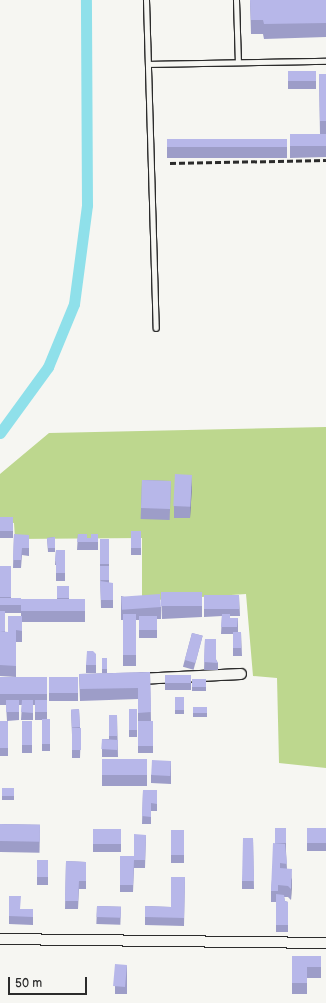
<!DOCTYPE html>
<html>
<head>
<meta charset="utf-8">
<style>
	body { margin:0 }
	#map { position:relative; width:326px; height:1003px; overflow:hidden; background:#f6f6f2; font-family:"Balsamiq Sans",sans-serif }
	div>[style] { position:absolute }
	.green>* { inset:0; background:#bdd78e }
	.canal>* { height:11px; margin:-5.5px; padding:0 5.5px; transform-origin:5.5px; border-radius:5.5px; background:#8fe0ea }
	.roads { filter:drop-shadow(1px 0 #2b2b2b) drop-shadow(-1px 0 #2b2b2b) drop-shadow(0 1px #2b2b2b) drop-shadow(0 -1px #2b2b2b) }
	.service>* { height:5px; margin:-2.5px; padding:0 2.5px; transform-origin:2.5px; border-radius:2.5px; background:#f6f6f2 }
	.minor>* { height:10px; margin:-5px; padding:0 5px; transform-origin:5px; border-radius:5px; background:#f6f6f2 }
	.rail>* { height:3px; margin-top:-1.5px; transform-origin:0; background:repeating-linear-gradient(90deg,#2b2b2b 0 6px,transparent 0 9px) }
	.wall>* { inset:0; background:#9d9dc8; transform-origin:0 0 }
	.shaded-wall>* { inset:0; background:#8080a3 }
	.building>* { inset:0; background:#b7b7e9; transform-origin:0 0 }
	span { translate:-50% -50%; white-space:nowrap; text-align:center; line-height:1.15; -webkit-text-stroke:3px #f6f6f2; paint-order:stroke }
	.scale { position:absolute; left:8px; top:977px; width:79px; height:18px; box-sizing:border-box; border:2px solid #2b2b2b; border-top:0; padding-left:5px; font-size:12px; line-height:14px; white-space:nowrap; color:#2b2b2b; -webkit-text-stroke:3px #f6f6f2; paint-order:stroke }
</style>
</head>
<body>
<div id="map">
	<div class="green">
		<i style="clip-path:polygon(326px 427px,326px 768px,279px 763px,277px 678px,253px 676px,246px 594px,142px 601px,142px 538px,15px 539px,14px 523px,0 522px,0 474px,49px 433px)"></i>
	</div>
	<div class="canal">
		<i style="left:0;top:433px;width:82px;rotate:-54deg"></i>
		<i style="left:48px;top:367px;width:68px;rotate:-67.6deg"></i>
		<i style="left:74px;top:304px;width:100px;rotate:-82.5deg"></i>
		<i style="left:87px;top:205px;width:205px;rotate:-90.3deg"></i>
	</div>
	<div class="roads">
		<div class="service">
			<i style="left:146px;top:0;width:328px;rotate:88.3deg"></i>
			<i style="left:236px;top:0;width:62px;rotate:88.2deg"></i>
			<i style="left:148px;top:64px;width:178px;rotate:-1deg"></i>
		</div>
		<div class="minor">
			<i style="left:138px;top:679px;width:103px;rotate:-2.8deg"></i>
			<i style="left:0;top:939px;width:326px;rotate:0.7deg"></i>
		</div>
	</div>
	<div class="rail">
		<i style="left:170px;top:163px;width:156px;rotate:-1.1deg"></i>
	</div>
	<div class="wall">
		<i style="clip-path:polygon(250px 0,326px 0,326px 37px,264px 39px,263px 34px,251px 34px)"></i>
		<i style="left:316px;top:71px;width:18px;height:28px;rotate:90deg"></i>
		<i style="clip-path:polygon(319px 74px,326px 74px,326px 157px,290px 158px,290px 135px,320px 135px)"></i>
		<i style="left:287px;top:139px;width:19px;height:120px;rotate:90deg"></i>
		<i style="left:142px;top:480px;width:29px;height:39px;rotate:2deg"></i>
		<i style="clip-path:polygon(192px 486px,190px 518px,174px 518px,174px 506px)"></i>
		<i style="left:0;top:517px;width:13px;height:21px"></i>
		<i style="left:131px;top:531px;width:10px;height:24px"></i>
		<i style="clip-path:polygon(14px 534px,29px 543px,29px 556px,22px 555px,21px 568px,13px 568px)"></i>
		<i style="clip-path:polygon(78px 534px,87px 538px,91px 538px,98px 534px,98px 550px,77px 550px)"></i>
		<i style="clip-path:polygon(55px 537px,55px 552px,48px 552px,47px 538px)"></i>
		<i style="clip-path:polygon(100px 539px,109px 539px,109px 583px,113px 583px,113px 608px,101px 608px,100px 573px)"></i>
		<i style="clip-path:polygon(56px 550px,65px 550px,65px 581px,56px 581px,56px 565px,55px 565px)"></i>
		<i style="clip-path:polygon(0 566px,11px 566px,11px 598px,21px 598px,21px 613px,5px 613px,5px 632px,8px 632px,21px 616px,21px 600px,57px 600px,57px 586px,69px 586px,69px 599px,85px 599px,85px 622px,22px 622px,22px 642px,16px 642px,16px 677px,0 676px)"></i>
		<i style="clip-path:polygon(161px 594px,202px 606px,202px 617px,162px 619px)"></i>
		<i style="clip-path:polygon(204px 595px,239px 595px,240px 616px,230px 616px,230px 618px,238px 618px,238px 632px,241px 632px,242px 656px,233px 656px,233px 634px,221px 634px,222px 616px,204px 617px)"></i>
		<i style="clip-path:polygon(121px 596px,161px 607px,161px 619px,157px 619px,157px 638px,139px 638px,139px 620px,136px 620px,136px 666px,123px 666px,123px 620px,121px 620px)"></i>
		<i style="left:192px;top:633px;width:11px;height:35px;rotate:15deg"></i>
		<i style="clip-path:polygon(205px 639px,218px 663px,218px 670px,204px 670px)"></i>
		<i style="left:102px;top:658px;width:5px;height:15px"></i>
		<i style="clip-path:polygon(96px 662px,96px 673px,86px 673px,86px 665px)"></i>
		<i style="clip-path:polygon(150px 672px,151px 721px,153px 721px,153px 753px,138px 753px,138px 699px,80px 701px,79px 674px)"></i>
		<i style="left:165px;top:675px;width:26px;height:15px"></i>
		<i style="clip-path:polygon(0 677px,47px 677px,47px 719px,50px 719px,50px 751px,42px 751px,42px 720px,35px 720px,35px 705px,33px 705px,33px 720px,21px 720px,22px 705px,19px 705px,19px 720px,7px 721px,6px 705px,0 705px)"></i>
		<i style="left:49px;top:677px;width:29px;height:24px"></i>
		<i style="left:192px;top:679px;width:14px;height:12px"></i>
		<i style="left:175px;top:697px;width:9px;height:17px"></i>
		<i style="left:193px;top:707px;width:14px;height:10px"></i>
		<i style="clip-path:polygon(79px 709px,80px 728px,81px 728px,80px 758px,72px 758px,72px 735px,71px 710px)"></i>
		<i style="left:129px;top:709px;width:8px;height:28px"></i>
		<i style="clip-path:polygon(109px 715px,117px 715px,118px 757px,102px 757px,102px 739px,109px 739px)"></i>
		<i style="left:0;top:721px;width:8px;height:35px"></i>
		<i style="left:22px;top:721px;width:10px;height:32px"></i>
		<i style="left:102px;top:759px;width:45px;height:27px"></i>
		<i style="clip-path:polygon(171px 761px,171px 784px,151px 783px,151px 775px)"></i>
		<i style="left:2px;top:788px;width:12px;height:12px"></i>
		<i style="clip-path:polygon(143px 790px,157px 790px,157px 811px,151px 811px,151px 824px,142px 824px)"></i>
		<i style="left:0;top:824px;width:40px;height:28px;rotate:1deg"></i>
		<i style="clip-path:polygon(275px 828px,286px 836px,286px 851px,287px 869px,292px 880px,291px 900px,288px 897px,284px 897px,285px 901px,288px 902px,288px 932px,276px 932px,276px 902px,271px 902px,271px 891px,275px 843px)"></i>
		<i style="left:307px;top:828px;width:19px;height:23px"></i>
		<i style="left:93px;top:829px;width:28px;height:23px"></i>
		<i style="left:171px;top:830px;width:13px;height:33px"></i>
		<i style="clip-path:polygon(146px 835px,145px 868px,134px 868px,133px 892px,120px 892px,120px 856px,134px 856px)"></i>
		<i style="clip-path:polygon(253px 838px,254px 889px,242px 889px,242px 881px)"></i>
		<i style="left:37px;top:860px;width:11px;height:25px"></i>
		<i style="clip-path:polygon(66px 861px,86px 862px,86px 889px,79px 889px,78px 909px,65px 909px)"></i>
		<i style="clip-path:polygon(185px 877px,184px 926px,145px 925px,145px 906px,171px 907px)"></i>
		<i style="clip-path:polygon(9px 896px,20px 909px,33px 909px,33px 925px,9px 924px)"></i>
		<i style="left:97px;top:906px;width:24px;height:18px;rotate:2deg"></i>
		<i style="clip-path:polygon(292px 956px,321px 956px,321px 978px,307px 978px,307px 994px,292px 994px)"></i>
		<i style="clip-path:polygon(127px 965px,127px 994px,115px 994px,115px 986px)"></i>
	</div>
	<div class="shaded-wall">
		<i style="clip-path:polygon(192px 475px,192px 486px,190px 518px,190px 507px)"></i>
		<i style="clip-path:polygon(292px 869px,292px 880px,291px 900px,291px 889px)"></i>
	</div>
	<div class="building">
		<i style="clip-path:polygon(250px 0,326px 0,326px 23px,264px 24px,263px 20px,251px 20px)"></i>
		<i style="left:316px;top:71px;width:10px;height:28px;rotate:90deg"></i>
		<i style="clip-path:polygon(319px 74px,326px 74px,326px 121px,320px 121px)"></i>
		<i style="left:326px;top:134px;width:12px;height:36px;rotate:90deg"></i>
		<i style="left:287px;top:139px;width:8px;height:120px;rotate:90deg"></i>
		<i style="left:175px;top:474px;width:17px;height:32px;rotate:3deg"></i>
		<i style="left:142px;top:480px;width:29px;height:28px;rotate:2deg"></i>
		<i style="left:0;top:517px;width:13px;height:14px"></i>
		<i style="left:131px;top:531px;width:10px;height:17px"></i>
		<i style="clip-path:polygon(14px 534px,29px 535px,29px 548px,22px 548px,21px 560px,13px 560px)"></i>
		<i style="clip-path:polygon(78px 534px,87px 534px,87px 538px,91px 538px,91px 534px,98px 534px,98px 542px,77px 542px)"></i>
		<i style="clip-path:polygon(55px 537px,55px 548px,48px 548px,47px 538px)"></i>
		<i style="left:100px;top:539px;width:9px;height:25px"></i>
		<i style="clip-path:polygon(56px 550px,65px 550px,65px 559px,56px 559px,56px 561px,55px 561px)"></i>
		<i style="left:56px;top:559px;width:9px;height:14px"></i>
		<i style="left:0;top:566px;width:11px;height:31px"></i>
		<i style="left:100px;top:566px;width:9px;height:14px"></i>
		<i style="clip-path:polygon(100px 581px,113px 583px,113px 600px,101px 600px)"></i>
		<i style="left:57px;top:586px;width:12px;height:12px"></i>
		<i style="left:202px;top:592px;width:14px;height:41px;rotate:90deg"></i>
		<i style="left:160px;top:594px;width:13px;height:39px;rotate:86deg"></i>
		<i style="left:204px;top:595px;width:35px;height:14px"></i>
		<i style="left:0;top:598px;width:21px;height:7px"></i>
		<i style="left:85px;top:599px;width:12px;height:64px;rotate:90deg"></i>
		<i style="left:0;top:611px;width:5px;height:20px"></i>
		<i style="left:123px;top:614px;width:13px;height:41px"></i>
		<i style="clip-path:polygon(222px 614px,230px 614px,230px 618px,238px 618px,237px 627px,221px 627px)"></i>
		<i style="clip-path:polygon(8px 616px,22px 616px,22px 631px,16px 630px,16px 666px,0 665px,0 631px,8px 632px)"></i>
		<i style="left:139px;top:616px;width:18px;height:14px"></i>
		<i style="left:233px;top:632px;width:8px;height:16px"></i>
		<i style="left:192px;top:633px;width:11px;height:28px;rotate:15deg"></i>
		<i style="clip-path:polygon(205px 639px,216px 639px,216px 660px,218px 663px,204px 662px)"></i>
		<i style="clip-path:polygon(87px 651px,93px 651px,96px 654px,96px 665px,86px 665px)"></i>
		<i style="left:102px;top:658px;width:5px;height:11px"></i>
		<i style="clip-path:polygon(150px 672px,151px 712px,138px 713px,138px 688px,80px 689px,79px 674px)"></i>
		<i style="left:165px;top:675px;width:26px;height:8px"></i>
		<i style="left:0;top:677px;width:47px;height:17px"></i>
		<i style="left:49px;top:677px;width:29px;height:16px"></i>
		<i style="left:192px;top:679px;width:14px;height:8px"></i>
		<i style="left:175px;top:697px;width:9px;height:13px"></i>
		<i style="left:19px;top:700px;width:12px;height:13px;rotate:90deg"></i>
		<i style="clip-path:polygon(22px 700px,33px 700px,33px 713px,21px 712px)"></i>
		<i style="left:35px;top:700px;width:12px;height:12px"></i>
		<i style="left:193px;top:707px;width:14px;height:6px"></i>
		<i style="left:79px;top:709px;width:18px;height:8px;rotate:87deg"></i>
		<i style="left:129px;top:709px;width:8px;height:21px"></i>
		<i style="left:109px;top:715px;width:8px;height:21px"></i>
		<i style="left:42px;top:719px;width:8px;height:25px"></i>
		<i style="left:0;top:721px;width:8px;height:27px"></i>
		<i style="left:22px;top:721px;width:10px;height:24px"></i>
		<i style="left:138px;top:721px;width:15px;height:25px"></i>
		<i style="left:72px;top:728px;width:9px;height:22px"></i>
		<i style="left:102px;top:739px;width:16px;height:10px;rotate:4deg"></i>
		<i style="left:102px;top:759px;width:45px;height:16px"></i>
		<i style="left:152px;top:760px;width:19px;height:15px;rotate:3deg"></i>
		<i style="left:2px;top:788px;width:12px;height:8px"></i>
		<i style="clip-path:polygon(143px 790px,157px 790px,157px 804px,151px 803px,151px 817px,142px 816px)"></i>
		<i style="left:0;top:824px;width:40px;height:17px;rotate:1deg"></i>
		<i style="left:275px;top:828px;width:11px;height:15px"></i>
		<i style="left:307px;top:828px;width:19px;height:15px"></i>
		<i style="left:93px;top:829px;width:28px;height:15px"></i>
		<i style="left:171px;top:830px;width:13px;height:25px"></i>
		<i style="clip-path:polygon(134px 834px,146px 835px,145px 860px,134px 860px,133px 885px,120px 885px,120px 856px,134px 856px)"></i>
		<i style="clip-path:polygon(243px 838px,253px 838px,254px 881px,242px 881px)"></i>
		<i style="clip-path:polygon(273px 843px,285px 844px,287px 864px,280px 863px,280px 868px,292px 869px,291px 889px,288px 886px,278px 885px,278px 891px,271px 891px)"></i>
		<i style="left:37px;top:860px;width:11px;height:17px"></i>
		<i style="clip-path:polygon(66px 861px,86px 862px,86px 881px,79px 881px,78px 901px,65px 901px)"></i>
		<i style="clip-path:polygon(171px 877px,185px 877px,184px 918px,145px 917px,145px 906px,171px 907px)"></i>
		<i style="clip-path:polygon(276px 894px,284px 895px,285px 901px,288px 902px,288px 925px,276px 925px)"></i>
		<i style="clip-path:polygon(9px 896px,21px 896px,20px 909px,33px 909px,33px 917px,9px 916px)"></i>
		<i style="left:97px;top:906px;width:24px;height:11px;rotate:2deg"></i>
		<i style="clip-path:polygon(292px 956px,321px 956px,321px 967px,307px 967px,307px 983px,292px 983px)"></i>
		<i style="left:115px;top:964px;width:12px;height:22px;rotate:5deg"></i>
	</div>
	<div class="scale">50 m</div>
</div>
</body>
</html>
